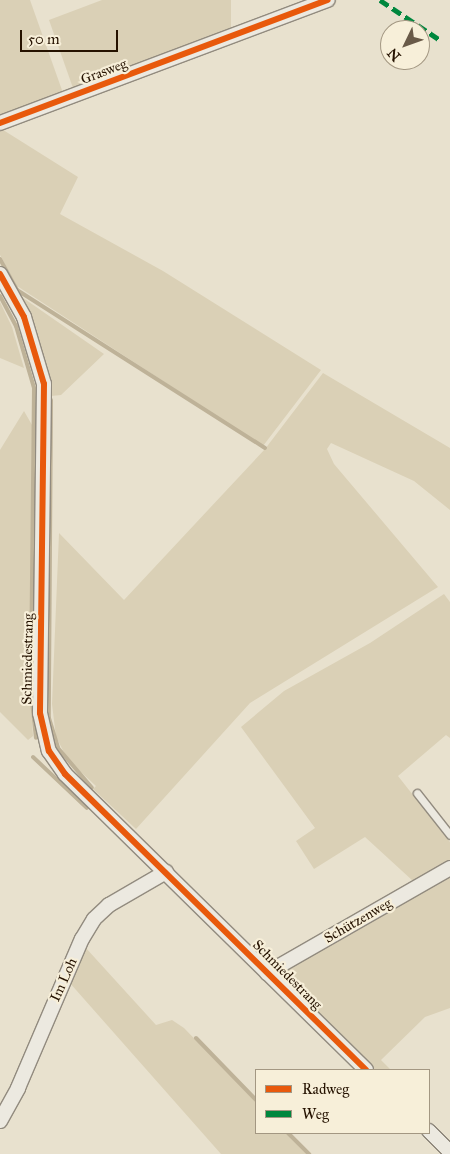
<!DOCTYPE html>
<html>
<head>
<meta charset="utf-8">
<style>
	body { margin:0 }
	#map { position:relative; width:450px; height:1154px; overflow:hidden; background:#e8e1ce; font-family:"IM FELL Great Primer",serif }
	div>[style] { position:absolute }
	.green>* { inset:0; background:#dad0b6 }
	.stream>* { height:4px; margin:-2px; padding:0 2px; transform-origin:2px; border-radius:2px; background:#beb298 }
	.roads { filter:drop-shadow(1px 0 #928b7f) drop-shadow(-1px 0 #928b7f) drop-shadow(0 1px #928b7f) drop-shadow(0 -1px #928b7f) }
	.service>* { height:7px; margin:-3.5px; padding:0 3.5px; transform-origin:3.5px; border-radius:3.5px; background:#ece9e0 }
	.minor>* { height:14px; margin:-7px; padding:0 7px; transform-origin:7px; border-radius:7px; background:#ece9e0 }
	.quiet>* { height:5px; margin-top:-2.5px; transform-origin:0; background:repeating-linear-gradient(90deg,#00873e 0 10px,transparent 0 15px) }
	.cycleway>* { height:6px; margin:-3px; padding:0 3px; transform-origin:3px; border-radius:3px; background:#e8590c }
	span { translate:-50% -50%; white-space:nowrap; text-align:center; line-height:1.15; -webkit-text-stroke:4.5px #f7efd9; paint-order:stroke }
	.street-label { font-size:14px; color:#251200 }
	.legend { position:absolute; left:255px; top:1069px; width:175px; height:65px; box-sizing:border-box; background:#f7efd9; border:1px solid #a39782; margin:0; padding:6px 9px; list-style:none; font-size:15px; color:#251200 }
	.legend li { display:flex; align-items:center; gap:10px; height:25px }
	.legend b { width:25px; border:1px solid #a39782 }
	.north { position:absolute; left:380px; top:20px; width:50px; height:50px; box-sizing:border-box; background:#f7efd9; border:1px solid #a39782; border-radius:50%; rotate:228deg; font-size:14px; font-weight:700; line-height:20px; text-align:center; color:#251200 }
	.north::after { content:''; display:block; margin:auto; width:18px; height:22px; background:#695a48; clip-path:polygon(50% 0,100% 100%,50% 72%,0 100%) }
	.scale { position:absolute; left:20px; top:30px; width:98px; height:22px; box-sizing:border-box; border:2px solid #251200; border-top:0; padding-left:6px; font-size:15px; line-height:18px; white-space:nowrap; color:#251200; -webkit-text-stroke:4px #f7efd9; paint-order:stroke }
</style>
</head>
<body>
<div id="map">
	<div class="green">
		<i style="clip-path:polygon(0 0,30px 0,63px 93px,0 116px)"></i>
		<i style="clip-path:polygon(102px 0,231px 0,231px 29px,73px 88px,49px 20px)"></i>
		<i style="clip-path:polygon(0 128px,78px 177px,60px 214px,163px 271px,321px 370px,263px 446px,17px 286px,0 255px)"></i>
		<i style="clip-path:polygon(16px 293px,104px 354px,61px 395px,51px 396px,42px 350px)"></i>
		<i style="clip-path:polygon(0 302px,12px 327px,24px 368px,0 358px)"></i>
		<i style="clip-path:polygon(323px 373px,450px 448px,450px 510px,414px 481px,331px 443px,327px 449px,334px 464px,438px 587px,250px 703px,136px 829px,93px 789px,96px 786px,68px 760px,56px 737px,52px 704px,59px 533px,124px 600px,265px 449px)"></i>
		<i style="clip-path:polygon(24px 411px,32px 425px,30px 692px,33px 736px,28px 740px,0 712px,0 450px)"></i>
		<i style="clip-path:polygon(444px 594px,450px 602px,450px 738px,446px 735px,398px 776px,450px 842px,450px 861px,413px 881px,365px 837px,314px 869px,296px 841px,315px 828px,241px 727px,284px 691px,370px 643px)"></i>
		<i style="clip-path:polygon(450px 874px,450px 1008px,425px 1017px,381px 1060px,391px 1070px,371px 1070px,274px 974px)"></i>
		<i style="clip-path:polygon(85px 947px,156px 1025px,172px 1020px,184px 1028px,256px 1102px,256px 1133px,287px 1133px,308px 1154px,221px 1154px,69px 982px)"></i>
	</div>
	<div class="stream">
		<i style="left:0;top:259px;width:35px;rotate:61deg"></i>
		<i style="left:17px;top:290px;width:294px;rotate:32.5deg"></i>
		<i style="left:0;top:296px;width:34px;rotate:62deg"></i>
		<i style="left:16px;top:326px;width:65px;rotate:73.8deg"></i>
		<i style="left:34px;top:388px;width:304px;rotate:90.6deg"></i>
		<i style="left:31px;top:692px;width:46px;rotate:83.8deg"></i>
		<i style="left:51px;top:400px;width:318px;rotate:90.4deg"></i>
		<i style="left:49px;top:718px;width:31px;rotate:73deg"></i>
		<i style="left:58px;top:748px;width:52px;rotate:49.6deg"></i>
		<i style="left:33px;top:757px;width:74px;rotate:43.4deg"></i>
		<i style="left:196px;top:1038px;width:86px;rotate:45.9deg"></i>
		<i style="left:288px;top:1133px;width:30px;rotate:45deg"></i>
	</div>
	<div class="roads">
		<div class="service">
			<i style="left:417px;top:793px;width:53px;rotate:51.8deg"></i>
		</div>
		<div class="minor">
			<i style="left:0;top:123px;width:350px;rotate:-20.6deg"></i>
			<i style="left:0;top:274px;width:49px;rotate:60.8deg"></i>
			<i style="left:24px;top:317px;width:70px;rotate:73.4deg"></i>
			<i style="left:44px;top:384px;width:329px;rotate:90.7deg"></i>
			<i style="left:40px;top:713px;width:39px;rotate:77deg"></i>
			<i style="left:49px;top:751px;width:28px;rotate:55deg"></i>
			<i style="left:65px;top:774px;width:422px;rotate:44.5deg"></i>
			<i style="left:267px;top:973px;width:211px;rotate:-29.8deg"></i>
			<i style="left:0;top:1121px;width:38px;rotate:-61deg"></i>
			<i style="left:18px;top:1088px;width:162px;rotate:-66.8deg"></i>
			<i style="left:82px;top:939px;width:23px;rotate:-59deg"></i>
			<i style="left:94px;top:919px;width:21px;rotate:-43deg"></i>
			<i style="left:109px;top:905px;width:66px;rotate:-30.1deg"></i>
			<i style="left:429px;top:1131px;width:30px;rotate:45deg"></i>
		</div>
	</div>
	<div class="quiet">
		<i style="left:380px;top:0;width:72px;rotate:33.7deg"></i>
	</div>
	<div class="cycleway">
		<i style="left:0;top:123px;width:350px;rotate:-20.6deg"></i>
		<i style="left:0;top:274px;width:49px;rotate:60.8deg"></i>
		<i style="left:24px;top:317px;width:70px;rotate:73.4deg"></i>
		<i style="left:44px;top:384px;width:329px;rotate:90.7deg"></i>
		<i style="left:40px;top:713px;width:39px;rotate:77deg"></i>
		<i style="left:49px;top:751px;width:28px;rotate:55deg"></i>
		<i style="left:65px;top:774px;width:422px;rotate:44.5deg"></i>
	</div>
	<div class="street-label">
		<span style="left:104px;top:72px;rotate:-21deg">Grasweg</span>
		<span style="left:28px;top:659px;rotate:-89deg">Schmiedestrang</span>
		<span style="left:358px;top:921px;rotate:-30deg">Schützenweg</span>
		<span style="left:287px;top:975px;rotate:45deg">Schmiedestrang</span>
		<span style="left:64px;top:980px;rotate:-66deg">Im Loh</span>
	</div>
	<ul class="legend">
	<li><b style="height:6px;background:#e8590c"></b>Radweg</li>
	<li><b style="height:6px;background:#00873e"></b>Weg</li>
	</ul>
	<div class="north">N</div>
	<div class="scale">50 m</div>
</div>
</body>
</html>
